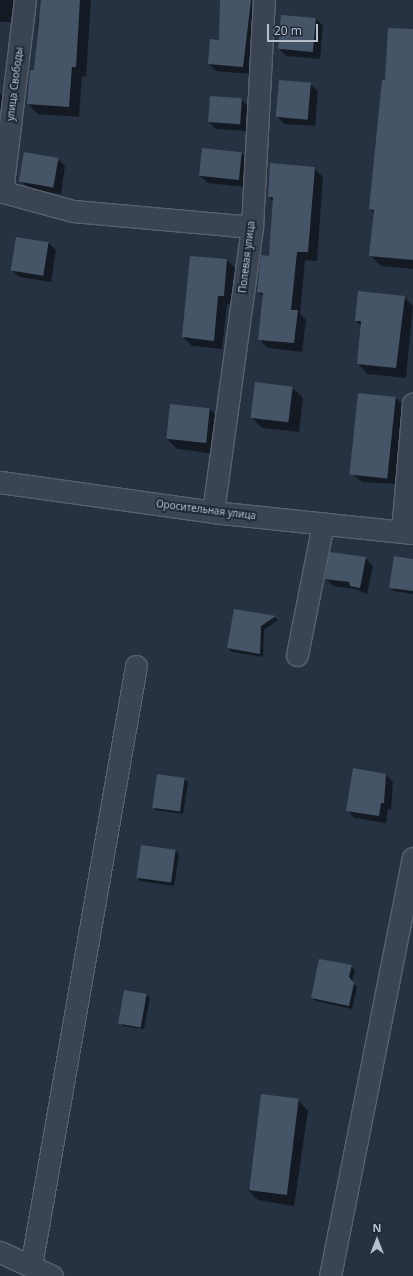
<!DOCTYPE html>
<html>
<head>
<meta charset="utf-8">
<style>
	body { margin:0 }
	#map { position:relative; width:413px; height:1276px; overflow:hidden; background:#263242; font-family:"Noto Sans",sans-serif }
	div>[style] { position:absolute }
	.shadow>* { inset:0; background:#0007; transform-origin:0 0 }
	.building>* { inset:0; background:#465467; transform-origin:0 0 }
	.roads { filter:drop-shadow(1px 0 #58626f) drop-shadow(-1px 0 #58626f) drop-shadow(0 1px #58626f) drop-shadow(0 -1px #58626f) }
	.minor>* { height:21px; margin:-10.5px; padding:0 10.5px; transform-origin:10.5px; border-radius:10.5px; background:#3a4452 }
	span { translate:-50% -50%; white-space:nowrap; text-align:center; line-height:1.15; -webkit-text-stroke:4px #1f2937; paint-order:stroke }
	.street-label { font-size:10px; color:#b7bfcc }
	.north { position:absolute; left:357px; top:1220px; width:40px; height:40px; -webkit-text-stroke:3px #1f2937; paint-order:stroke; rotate:0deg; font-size:11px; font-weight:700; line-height:16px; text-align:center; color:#b7bfcc }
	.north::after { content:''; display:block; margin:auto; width:14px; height:18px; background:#b7bfcc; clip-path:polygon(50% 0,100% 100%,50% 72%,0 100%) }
	.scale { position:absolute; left:267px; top:24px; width:51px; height:18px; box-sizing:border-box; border:2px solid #b7bfcc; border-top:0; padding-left:5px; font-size:12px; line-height:14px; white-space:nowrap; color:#b7bfcc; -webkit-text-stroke:3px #1f2937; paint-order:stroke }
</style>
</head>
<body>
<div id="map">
	<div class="shadow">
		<i style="left:0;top:0;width:16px;height:22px"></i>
		<i style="clip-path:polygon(42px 0,91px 0,86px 77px,82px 76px,79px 117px,38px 114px,28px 104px,35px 71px,38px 18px,40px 18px)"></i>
		<i style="clip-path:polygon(222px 0,258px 0,250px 74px,216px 71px,209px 64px,220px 41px)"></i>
		<i style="clip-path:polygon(316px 19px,323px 26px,320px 59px,286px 56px,279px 49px)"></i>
		<i style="clip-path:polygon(310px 84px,318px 91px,315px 126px,284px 124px,277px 116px)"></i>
		<i style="clip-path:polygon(413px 88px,413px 269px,381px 266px,370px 255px,375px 214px,370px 209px)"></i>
		<i style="clip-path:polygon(0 93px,8px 100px,6px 120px,0 120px)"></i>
		<i style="clip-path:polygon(241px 99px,248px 106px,247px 131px,216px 129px,209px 122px)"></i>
		<i style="clip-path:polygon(242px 153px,249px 160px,246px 187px,208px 183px,200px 176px)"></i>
		<i style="clip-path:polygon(58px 159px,65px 166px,61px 194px,30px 189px,22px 182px)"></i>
		<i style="clip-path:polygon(314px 168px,323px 177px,317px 261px,305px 260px,300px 314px,306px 320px,302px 352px,268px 348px,259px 339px,264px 297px,258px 292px,270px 257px,273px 201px,269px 197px)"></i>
		<i style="clip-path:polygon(49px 243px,56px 250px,51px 282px,19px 277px,12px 270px)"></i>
		<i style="clip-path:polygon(227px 260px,236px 269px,233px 305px,227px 304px,222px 349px,192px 346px,183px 337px)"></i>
		<i style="clip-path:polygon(404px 297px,413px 306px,406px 378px,368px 374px,358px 364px,361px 326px,356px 321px)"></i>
		<i style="clip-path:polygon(256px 383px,293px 388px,303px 398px,299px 432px,262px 428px,251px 417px)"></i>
		<i style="clip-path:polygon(358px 394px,396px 398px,403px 405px,396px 484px,362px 482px,354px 475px)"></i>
		<i style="clip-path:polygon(210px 409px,220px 420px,216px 454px,177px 449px,167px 439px)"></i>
		<i style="clip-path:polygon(365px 558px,373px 566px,367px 594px,355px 589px,333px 586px,326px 579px)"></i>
		<i style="clip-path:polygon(413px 560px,413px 594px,394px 591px,390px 587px)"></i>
		<i style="clip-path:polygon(235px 610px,275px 617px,278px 620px,264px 630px,263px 657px,232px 652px,228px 648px)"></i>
		<i style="clip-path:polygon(385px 774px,393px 782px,391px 810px,388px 809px,386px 823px,354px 818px,347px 810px)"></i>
		<i style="clip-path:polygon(184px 779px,188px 782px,183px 814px,156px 810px,152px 806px)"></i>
		<i style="clip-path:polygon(176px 851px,179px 855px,174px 886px,140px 881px,137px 877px)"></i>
		<i style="clip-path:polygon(351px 966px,355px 970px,352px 982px,357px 987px,352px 1009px,316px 1001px,312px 998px)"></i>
		<i style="clip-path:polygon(146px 994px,150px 998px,144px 1029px,123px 1026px,119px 1022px)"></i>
		<i style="clip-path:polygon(298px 1100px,308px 1111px,294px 1206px,258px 1200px,248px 1190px)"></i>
	</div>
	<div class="building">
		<i style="clip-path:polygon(41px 0,80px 0,76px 67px,72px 67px,69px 107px,27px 104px,30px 70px,34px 70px)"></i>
		<i style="clip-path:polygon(220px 0,251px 0,243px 67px,208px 64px,210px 39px,219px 40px)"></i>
		<i style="left:281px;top:15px;width:35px;height:34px;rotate:5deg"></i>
		<i style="clip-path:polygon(388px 28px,413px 29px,413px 260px,369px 256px,374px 210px,369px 209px,382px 80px,385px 80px)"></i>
		<i style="left:279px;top:80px;width:32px;height:37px;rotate:5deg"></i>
		<i style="left:210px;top:96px;width:32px;height:26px;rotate:4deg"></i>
		<i style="left:202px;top:148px;width:40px;height:28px;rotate:6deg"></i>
		<i style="left:24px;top:152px;width:35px;height:30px;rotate:10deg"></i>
		<i style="clip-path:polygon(270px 163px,315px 167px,308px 252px,297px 252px,291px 310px,298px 310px,294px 343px,258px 340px,263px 293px,257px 292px,261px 255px,269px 256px,273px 197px,268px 197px)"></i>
		<i style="left:16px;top:237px;width:33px;height:34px;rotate:9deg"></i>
		<i style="clip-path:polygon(190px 256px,227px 259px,224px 296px,218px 296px,214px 341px,182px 337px)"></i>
		<i style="clip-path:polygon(358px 291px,405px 296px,396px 368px,357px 364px,361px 321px,355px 321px)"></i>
		<i style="left:255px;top:382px;width:38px;height:36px;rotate:7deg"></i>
		<i style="left:358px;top:393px;width:38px;height:82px;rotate:6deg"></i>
		<i style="left:170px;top:404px;width:40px;height:35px;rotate:6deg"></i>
		<i style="clip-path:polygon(330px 552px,366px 557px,360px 588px,350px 586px,349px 582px,325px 579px)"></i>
		<i style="clip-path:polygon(394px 556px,413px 559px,413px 591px,389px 588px)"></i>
		<i style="clip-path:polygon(234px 609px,276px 616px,261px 626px,260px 654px,227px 648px)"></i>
		<i style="clip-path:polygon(353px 768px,386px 774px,384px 803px,381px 803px,379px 816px,346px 811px)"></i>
		<i style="left:157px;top:774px;width:28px;height:34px;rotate:8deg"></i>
		<i style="left:141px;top:845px;width:35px;height:33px;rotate:8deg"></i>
		<i style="clip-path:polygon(319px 959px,352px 965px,349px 977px,354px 983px,349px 1006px,311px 998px)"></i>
		<i style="left:124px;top:990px;width:23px;height:34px;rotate:10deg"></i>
		<i style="left:261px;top:1094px;width:38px;height:97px;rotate:7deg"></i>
	</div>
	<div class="roads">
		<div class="minor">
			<i style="left:0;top:191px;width:76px;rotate:15.3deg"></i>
			<i style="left:73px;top:211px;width:180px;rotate:5.1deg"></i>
			<i style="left:2px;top:192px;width:193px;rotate:-83.2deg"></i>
			<i style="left:0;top:482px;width:215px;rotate:8deg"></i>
			<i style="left:213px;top:512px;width:201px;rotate:6deg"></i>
			<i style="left:213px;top:512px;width:288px;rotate:-82.2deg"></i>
			<i style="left:252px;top:227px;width:227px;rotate:-87deg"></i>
			<i style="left:402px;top:532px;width:129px;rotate:-85.1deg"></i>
			<i style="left:297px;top:655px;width:134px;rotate:-78.8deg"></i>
			<i style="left:0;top:1252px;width:57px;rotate:24.8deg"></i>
			<i style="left:31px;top:1266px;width:609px;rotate:-80.07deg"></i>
			<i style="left:330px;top:1276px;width:426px;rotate:-78.8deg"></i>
		</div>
	</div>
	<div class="street-label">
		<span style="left:15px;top:84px;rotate:-83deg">улица Свободы</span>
		<span style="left:247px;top:257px;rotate:-83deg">Полевая улица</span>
		<span style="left:206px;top:510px;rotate:7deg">Оросительная улица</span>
	</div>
	<div class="north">N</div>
	<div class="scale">20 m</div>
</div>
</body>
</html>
